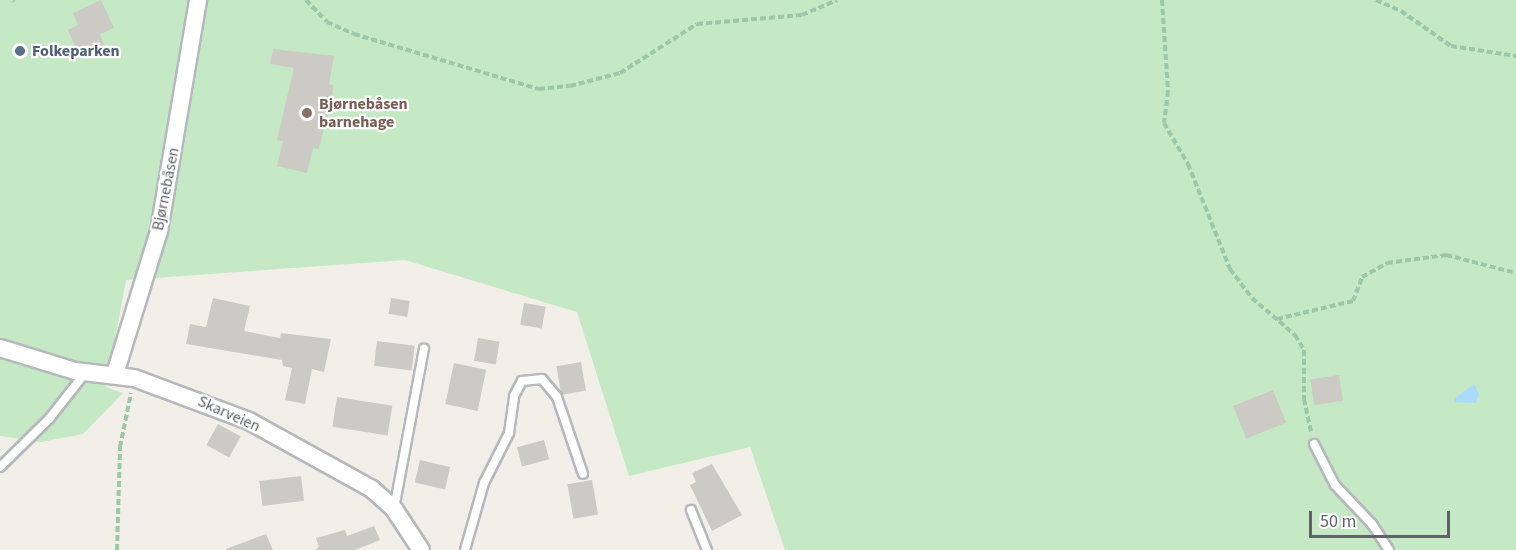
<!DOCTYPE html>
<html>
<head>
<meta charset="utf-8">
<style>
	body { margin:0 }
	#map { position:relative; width:1516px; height:550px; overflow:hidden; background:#f1efe8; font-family:"Source Sans 3",sans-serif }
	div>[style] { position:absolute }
	.green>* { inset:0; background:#c5e8c5 }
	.water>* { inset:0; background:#aadaff }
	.building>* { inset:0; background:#cccac5; transform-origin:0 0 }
	.path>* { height:4px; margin-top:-2px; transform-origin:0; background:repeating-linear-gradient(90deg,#9cc7a9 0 6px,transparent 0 9px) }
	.roads { filter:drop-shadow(2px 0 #b5b8bc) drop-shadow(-2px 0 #b5b8bc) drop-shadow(0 2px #b5b8bc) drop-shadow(0 -2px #b5b8bc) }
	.lane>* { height:8px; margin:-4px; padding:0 4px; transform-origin:4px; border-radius:4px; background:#fff }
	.street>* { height:16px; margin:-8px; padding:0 8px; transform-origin:8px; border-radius:8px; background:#fff }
	.dots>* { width:16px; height:16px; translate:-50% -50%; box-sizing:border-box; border:3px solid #fff; border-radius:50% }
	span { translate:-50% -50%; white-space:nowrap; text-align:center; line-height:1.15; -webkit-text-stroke:4.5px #fff; paint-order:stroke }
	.service-label { font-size:16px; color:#4e5e75; font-weight:700 }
	.left { translate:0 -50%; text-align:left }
	.education-label { font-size:16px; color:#785e54; font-weight:700 }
	.street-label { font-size:16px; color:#5f6368 }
	.scale { position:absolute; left:1309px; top:511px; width:141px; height:27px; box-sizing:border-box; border:3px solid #5f6368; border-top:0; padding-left:8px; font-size:18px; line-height:21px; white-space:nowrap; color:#5f6368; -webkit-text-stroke:4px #fff; paint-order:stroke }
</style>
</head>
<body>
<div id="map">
	<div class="green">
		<i style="clip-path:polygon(0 0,1516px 0,1516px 550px,785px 550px,750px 447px,629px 476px,577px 312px,405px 260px,126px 280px,106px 387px,123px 393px,83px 434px,41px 442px,0 436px)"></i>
	</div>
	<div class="water">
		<i style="clip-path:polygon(1474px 384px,1479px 394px,1476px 403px,1455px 402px,1455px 398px)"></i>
	</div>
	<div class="building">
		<i style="clip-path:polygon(101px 0,114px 28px,100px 34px,105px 47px,81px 58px,68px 30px,78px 25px,73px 13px)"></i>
		<i style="clip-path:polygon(273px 49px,334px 56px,329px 84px,334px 85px,319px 149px,313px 148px,307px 173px,277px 166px,283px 141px,277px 140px,294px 68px,270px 64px)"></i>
		<i style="clip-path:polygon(213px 298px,250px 306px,244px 331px,280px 338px,281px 333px,331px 339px,324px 372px,312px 369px,305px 404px,285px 400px,292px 368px,283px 366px,282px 360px,186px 344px,190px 324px,206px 327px)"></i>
		<i style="left:391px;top:298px;width:19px;height:16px;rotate:9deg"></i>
		<i style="left:524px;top:303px;width:22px;height:22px;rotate:10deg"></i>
		<i style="left:478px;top:338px;width:22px;height:23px;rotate:10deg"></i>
		<i style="left:377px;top:341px;width:38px;height:25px;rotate:7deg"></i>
		<i style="left:581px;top:362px;width:29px;height:25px;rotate:80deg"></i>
		<i style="left:454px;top:363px;width:33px;height:42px;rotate:12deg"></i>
		<i style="left:1339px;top:375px;width:26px;height:29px;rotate:81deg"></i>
		<i style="left:1273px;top:390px;width:35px;height:43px;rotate:68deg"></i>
		<i style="left:337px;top:397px;width:56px;height:30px;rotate:9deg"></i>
		<i style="left:218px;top:424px;width:26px;height:24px;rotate:29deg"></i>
		<i style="left:544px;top:440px;width:20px;height:28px;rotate:75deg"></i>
		<i style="left:420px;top:460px;width:31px;height:23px;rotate:13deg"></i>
		<i style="clip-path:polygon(712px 464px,742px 515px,712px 531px,690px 485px,696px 482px,692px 473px)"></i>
		<i style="left:301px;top:476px;width:25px;height:42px;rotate:83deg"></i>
		<i style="left:592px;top:480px;width:35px;height:25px;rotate:80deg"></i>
		<i style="clip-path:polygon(374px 526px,380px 540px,355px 550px,315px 550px,319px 547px,316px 538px,345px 530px,347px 536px)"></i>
		<i style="clip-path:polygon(266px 534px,273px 550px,227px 550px,226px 549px)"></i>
	</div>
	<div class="path">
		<i style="left:13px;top:0;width:2px;rotate:27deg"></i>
		<i style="left:306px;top:0;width:30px;rotate:46deg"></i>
		<i style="left:327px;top:22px;width:30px;rotate:24deg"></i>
		<i style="left:354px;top:34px;width:193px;rotate:16.6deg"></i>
		<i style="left:539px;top:89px;width:31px;rotate:-6deg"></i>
		<i style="left:570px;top:86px;width:52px;rotate:-14.6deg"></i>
		<i style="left:620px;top:73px;width:91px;rotate:-32.5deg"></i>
		<i style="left:697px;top:24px;width:105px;rotate:-4.9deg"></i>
		<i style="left:802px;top:15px;width:38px;rotate:-23deg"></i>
		<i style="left:1162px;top:0;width:91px;rotate:86.2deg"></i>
		<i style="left:1168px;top:91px;width:32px;rotate:97deg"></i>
		<i style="left:1164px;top:123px;width:48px;rotate:59.7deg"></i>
		<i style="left:1188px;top:164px;width:113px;rotate:68.2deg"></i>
		<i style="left:1230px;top:269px;width:36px;rotate:53deg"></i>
		<i style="left:1252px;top:298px;width:57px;rotate:40.7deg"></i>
		<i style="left:1295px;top:335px;width:17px;rotate:59deg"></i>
		<i style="left:1304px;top:350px;width:49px;rotate:90deg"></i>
		<i style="left:1304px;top:399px;width:35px;rotate:78deg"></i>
		<i style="left:1376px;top:0;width:27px;rotate:24deg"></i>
		<i style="left:1401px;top:11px;width:61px;rotate:35deg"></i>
		<i style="left:1451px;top:46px;width:66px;rotate:8.7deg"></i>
		<i style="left:1277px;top:319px;width:78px;rotate:-13.3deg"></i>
		<i style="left:1353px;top:301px;width:26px;rotate:-69deg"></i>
		<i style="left:1362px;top:277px;width:29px;rotate:-29deg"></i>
		<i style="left:1387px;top:263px;width:60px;rotate:-7.7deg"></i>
		<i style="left:1446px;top:255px;width:72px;rotate:14.4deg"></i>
		<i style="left:117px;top:550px;width:103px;rotate:-88.3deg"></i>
		<i style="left:120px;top:447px;width:55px;rotate:-78.5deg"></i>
	</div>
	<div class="roads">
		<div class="lane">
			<i style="left:1314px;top:444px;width:46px;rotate:62.9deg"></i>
			<i style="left:1335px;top:485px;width:54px;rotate:46.5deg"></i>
			<i style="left:1372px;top:524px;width:31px;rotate:57deg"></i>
			<i style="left:0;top:467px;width:69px;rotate:-44.4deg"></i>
			<i style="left:49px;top:419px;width:60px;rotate:-51.8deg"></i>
			<i style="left:394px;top:509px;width:163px;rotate:-79.4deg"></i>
			<i style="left:691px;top:510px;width:43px;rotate:68.2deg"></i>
			<i style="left:465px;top:550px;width:70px;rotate:-74.2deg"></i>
			<i style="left:484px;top:483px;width:56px;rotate:-63.4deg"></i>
			<i style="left:509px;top:433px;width:37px;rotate:-82deg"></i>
			<i style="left:514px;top:396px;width:17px;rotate:-62deg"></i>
			<i style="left:522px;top:381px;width:20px;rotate:-6deg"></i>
			<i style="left:542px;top:379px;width:23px;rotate:50deg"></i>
			<i style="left:557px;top:397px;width:81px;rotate:71.3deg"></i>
		</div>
		<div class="street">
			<i style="left:0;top:348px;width:78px;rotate:17deg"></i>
			<i style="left:75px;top:371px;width:59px;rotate:6.8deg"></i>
			<i style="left:134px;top:378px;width:123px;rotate:20.5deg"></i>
			<i style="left:249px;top:421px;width:141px;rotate:28.9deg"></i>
			<i style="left:372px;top:489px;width:30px;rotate:42deg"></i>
			<i style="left:394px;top:509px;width:49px;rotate:56.6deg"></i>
			<i style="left:115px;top:374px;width:150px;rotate:-72.9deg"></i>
			<i style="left:159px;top:231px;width:234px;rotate:-80.4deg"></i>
		</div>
	</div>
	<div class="dots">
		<i style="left:20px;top:51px;background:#5c6f8a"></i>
		<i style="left:307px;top:113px;background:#8d6e63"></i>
	</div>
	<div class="service-label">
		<span class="left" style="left:32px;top:51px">Folkeparken</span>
	</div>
	<div class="education-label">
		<span class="left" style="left:319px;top:113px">Bjørnebåsen<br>barnehage</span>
	</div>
	<div class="street-label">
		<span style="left:166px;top:189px;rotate:-79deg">Bjørnebåsen</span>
		<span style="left:229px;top:414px;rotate:24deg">Skarveien</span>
	</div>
	<div class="scale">50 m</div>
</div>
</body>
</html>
